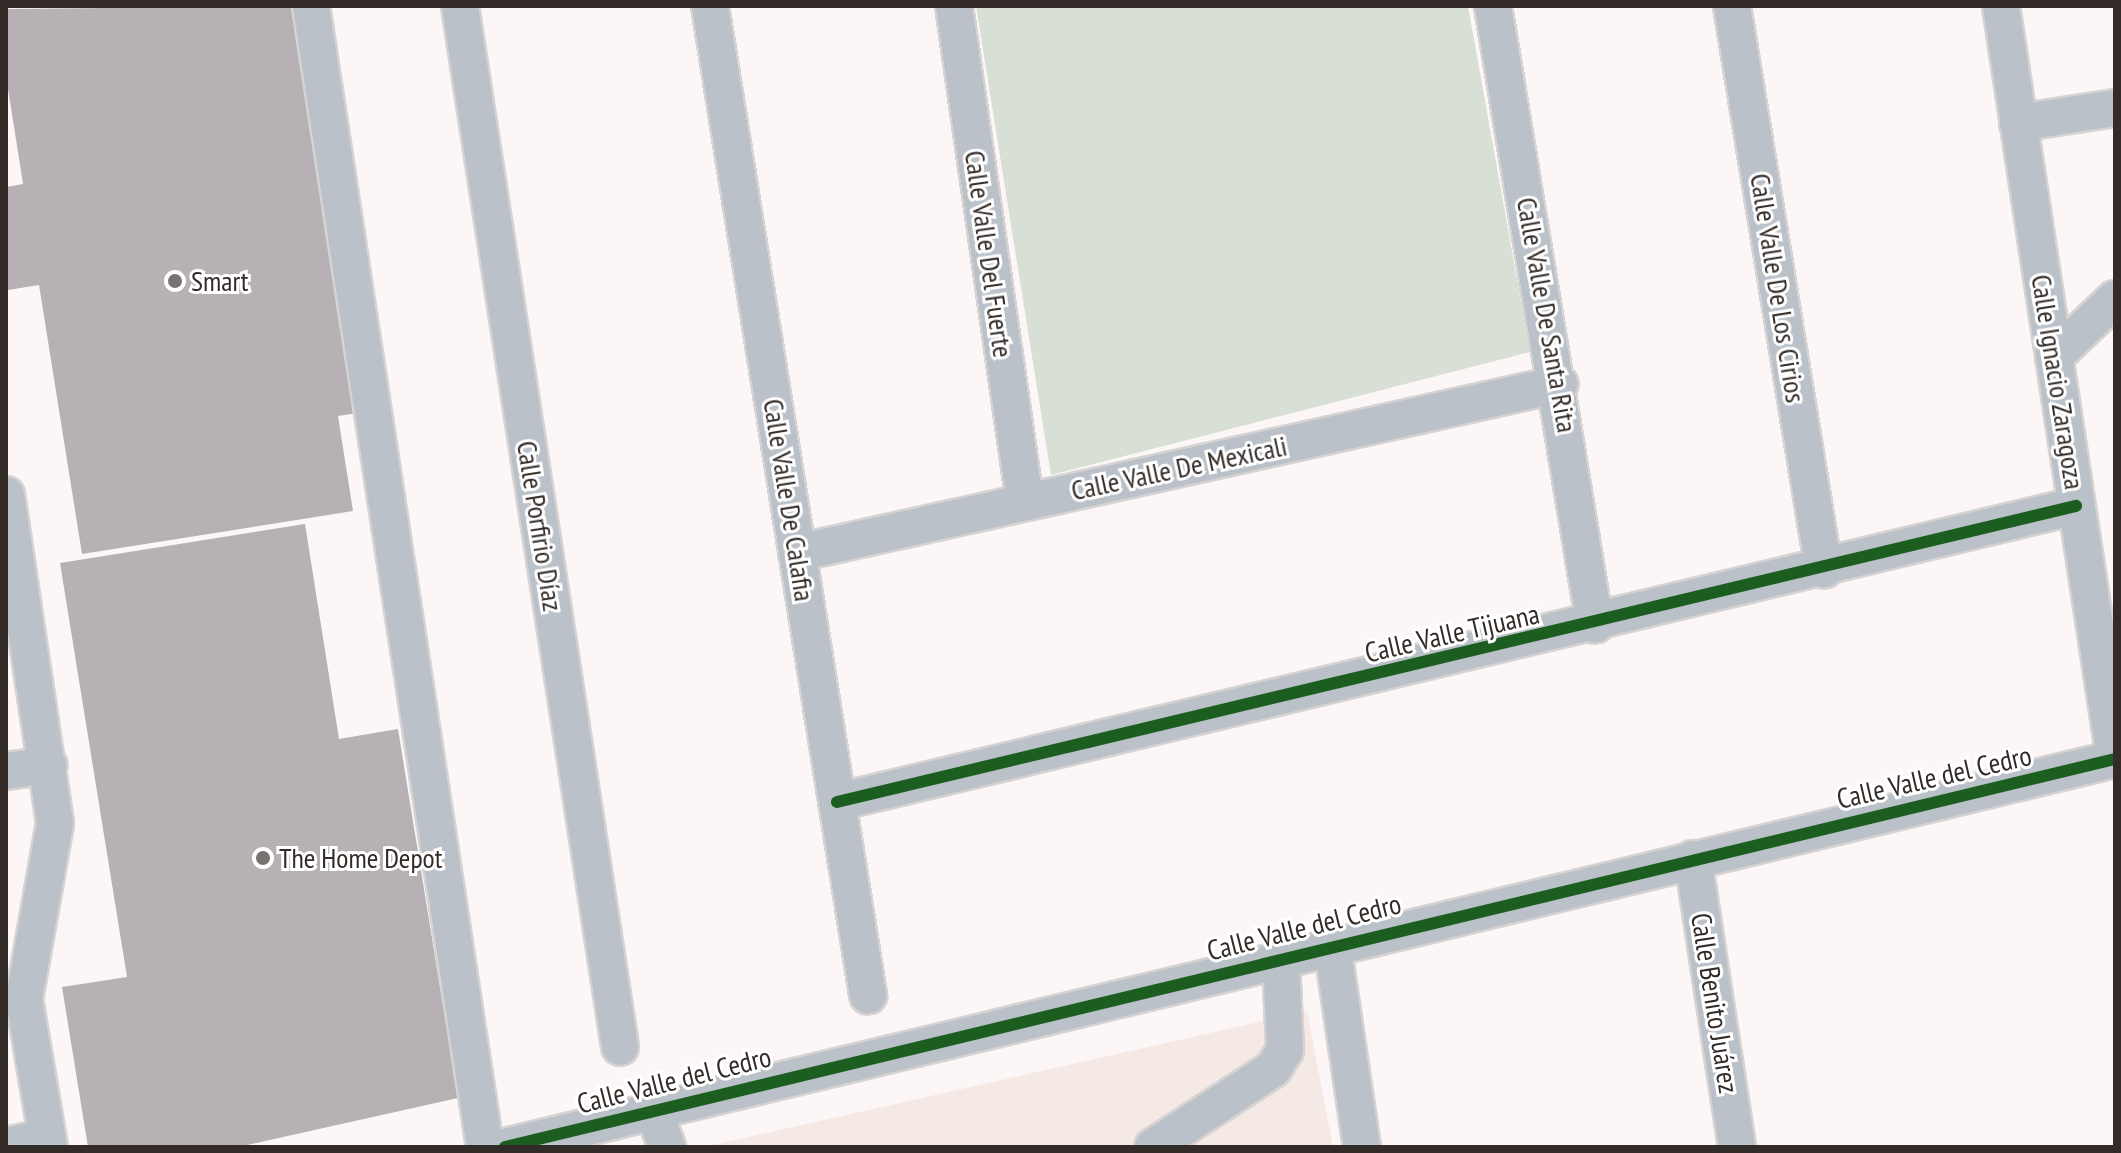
<!DOCTYPE html>
<html>
<head>
<meta charset="utf-8">
<style>
	body { margin:0 }
	#map { position:relative; width:2121px; height:1153px; overflow:hidden; background:#fcf7f6; font-family:"PT Sans Narrow",sans-serif }
	div>[style] { position:absolute }
	.built>* { inset:0; background:#f5e9e5 }
	.green>* { inset:0; background:#d8e0d5 }
	.building>* { inset:0; background:#b7b0b5 }
	.roads { filter:drop-shadow(2px 0 #d7d3d2) drop-shadow(-2px 0 #d7d3d2) drop-shadow(0 2px #d7d3d2) drop-shadow(0 -2px #d7d3d2) }
	.minor>* { height:36px; margin:-18px; padding:0 18px; transform-origin:18px; border-radius:18px; background:#bac1c8 }
	.cycleway>* { height:12px; margin:-6px; padding:0 6px; transform-origin:6px; border-radius:6px; background:#1b5e20 }
	.dots>* { width:22px; height:22px; translate:-50% -50%; box-sizing:border-box; border:4px solid #fff; border-radius:50% }
	span { translate:-50% -50%; white-space:nowrap; text-align:center; line-height:1.15; -webkit-text-stroke:6px #fff; paint-order:stroke }
	.street-label { font-size:28px; color:#332b28 }
	.poi-label { font-size:28px; color:#332b28 }
	.left { translate:0 -50%; text-align:left }
	.frame { position:absolute; inset:0; border:8px solid #332b28; pointer-events:none }
</style>
</head>
<body>
<div id="map">
	<div class="built">
		<i style="clip-path:polygon(1307px 1011px,1333px 1147px,704px 1147px)"></i>
	</div>
	<div class="green">
		<i style="clip-path:polygon(976px 6px,1468px 6px,1530px 352px,1051px 475px)"></i>
	</div>
	<div class="building">
		<i style="clip-path:polygon(299px 6px,364px 412px,338px 416px,353px 511px,82px 554px,39px 285px,8px 290px,6px 276px,6px 187px,23px 184px,6px 76px,6px 9px)"></i>
		<i style="clip-path:polygon(305px 524px,339px 739px,398px 729px,458px 1098px,238px 1147px,88px 1147px,62px 987px,127px 977px,60px 563px)"></i>
	</div>
	<div class="roads">
		<div class="minor">
			<i style="left:311px;top:6px;width:1154px;rotate:81.33deg"></i>
			<i style="left:460px;top:6px;width:1053px;rotate:81.26deg"></i>
			<i style="left:710px;top:6px;width:1002px;rotate:80.92deg"></i>
			<i style="left:954px;top:6px;width:501px;rotate:81.85deg"></i>
			<i style="left:1493px;top:6px;width:627px;rotate:80.64deg"></i>
			<i style="left:1732px;top:6px;width:571px;rotate:80.74deg"></i>
			<i style="left:2001px;top:6px;width:761px;rotate:81.38deg"></i>
			<i style="left:2018px;top:123px;width:98px;rotate:-8.8deg"></i>
			<i style="left:2054px;top:357px;width:84px;rotate:-43.6deg"></i>
			<i style="left:6px;top:495px;width:332px;rotate:81.5deg"></i>
			<i style="left:55px;top:823px;width:179px;rotate:100deg"></i>
			<i style="left:24px;top:999px;width:150px;rotate:80.4deg"></i>
			<i style="left:797px;top:553px;width:781px;rotate:-12.49deg"></i>
			<i style="left:6px;top:771px;width:43px;rotate:-7.9deg"></i>
			<i style="left:837px;top:802px;width:1274px;rotate:-13.44deg"></i>
			<i style="left:1693px;top:859px;width:291px;rotate:81.3deg"></i>
			<i style="left:1332px;top:944px;width:205px;rotate:81.6deg"></i>
			<i style="left:653px;top:1110px;width:40px;rotate:69deg"></i>
			<i style="left:6px;top:1146px;width:42px;rotate:-12.4deg"></i>
			<i style="left:505px;top:1147px;width:1656px;rotate:-13.55deg"></i>
			<i style="left:1153px;top:1147px;width:143px;rotate:-33deg"></i>
			<i style="left:1273px;top:1069px;width:22px;rotate:-58deg"></i>
			<i style="left:1285px;top:1050px;width:93px;rotate:-92.5deg"></i>
		</div>
	</div>
	<div class="cycleway">
		<i style="left:837px;top:802px;width:1274px;rotate:-13.44deg"></i>
		<i style="left:505px;top:1147px;width:1656px;rotate:-13.55deg"></i>
	</div>
	<div class="dots">
		<i style="left:175px;top:281px;background:#797270"></i>
		<i style="left:263px;top:858px;background:#797270"></i>
	</div>
	<div class="street-label">
		<span style="left:989px;top:254px;rotate:82deg">Calle Valle Del Fuerte</span>
		<span style="left:1778px;top:288px;rotate:81deg">Calle Valle De Los Cirios</span>
		<span style="left:1547px;top:315px;rotate:80deg">Calle Valle De Santa Rita</span>
		<span style="left:2058px;top:382px;rotate:81deg">Calle Ignacio Zaragoza</span>
		<span style="left:1179px;top:468px;rotate:-12deg">Calle Valle De Mexicali</span>
		<span style="left:789px;top:500px;rotate:81deg">Calle Valle De Calafia</span>
		<span style="left:540px;top:526px;rotate:81deg">Calle Porfirio Díaz</span>
		<span style="left:1452px;top:633px;rotate:-13deg">Calle Valle Tijuana</span>
		<span style="left:1934px;top:777px;rotate:-13deg">Calle Valle del Cedro</span>
		<span style="left:1304px;top:927px;rotate:-14deg">Calle Valle del Cedro</span>
		<span style="left:1715px;top:1003px;rotate:81deg">Calle Benito Juárez</span>
		<span style="left:674px;top:1080px;rotate:-14deg">Calle Valle del Cedro</span>
	</div>
	<div class="poi-label">
		<span class="left" style="left:191px;top:281px">Smart</span>
		<span class="left" style="left:279px;top:858px">The Home Depot</span>
	</div>
	<div class="frame"></div>
</div>
</body>
</html>
